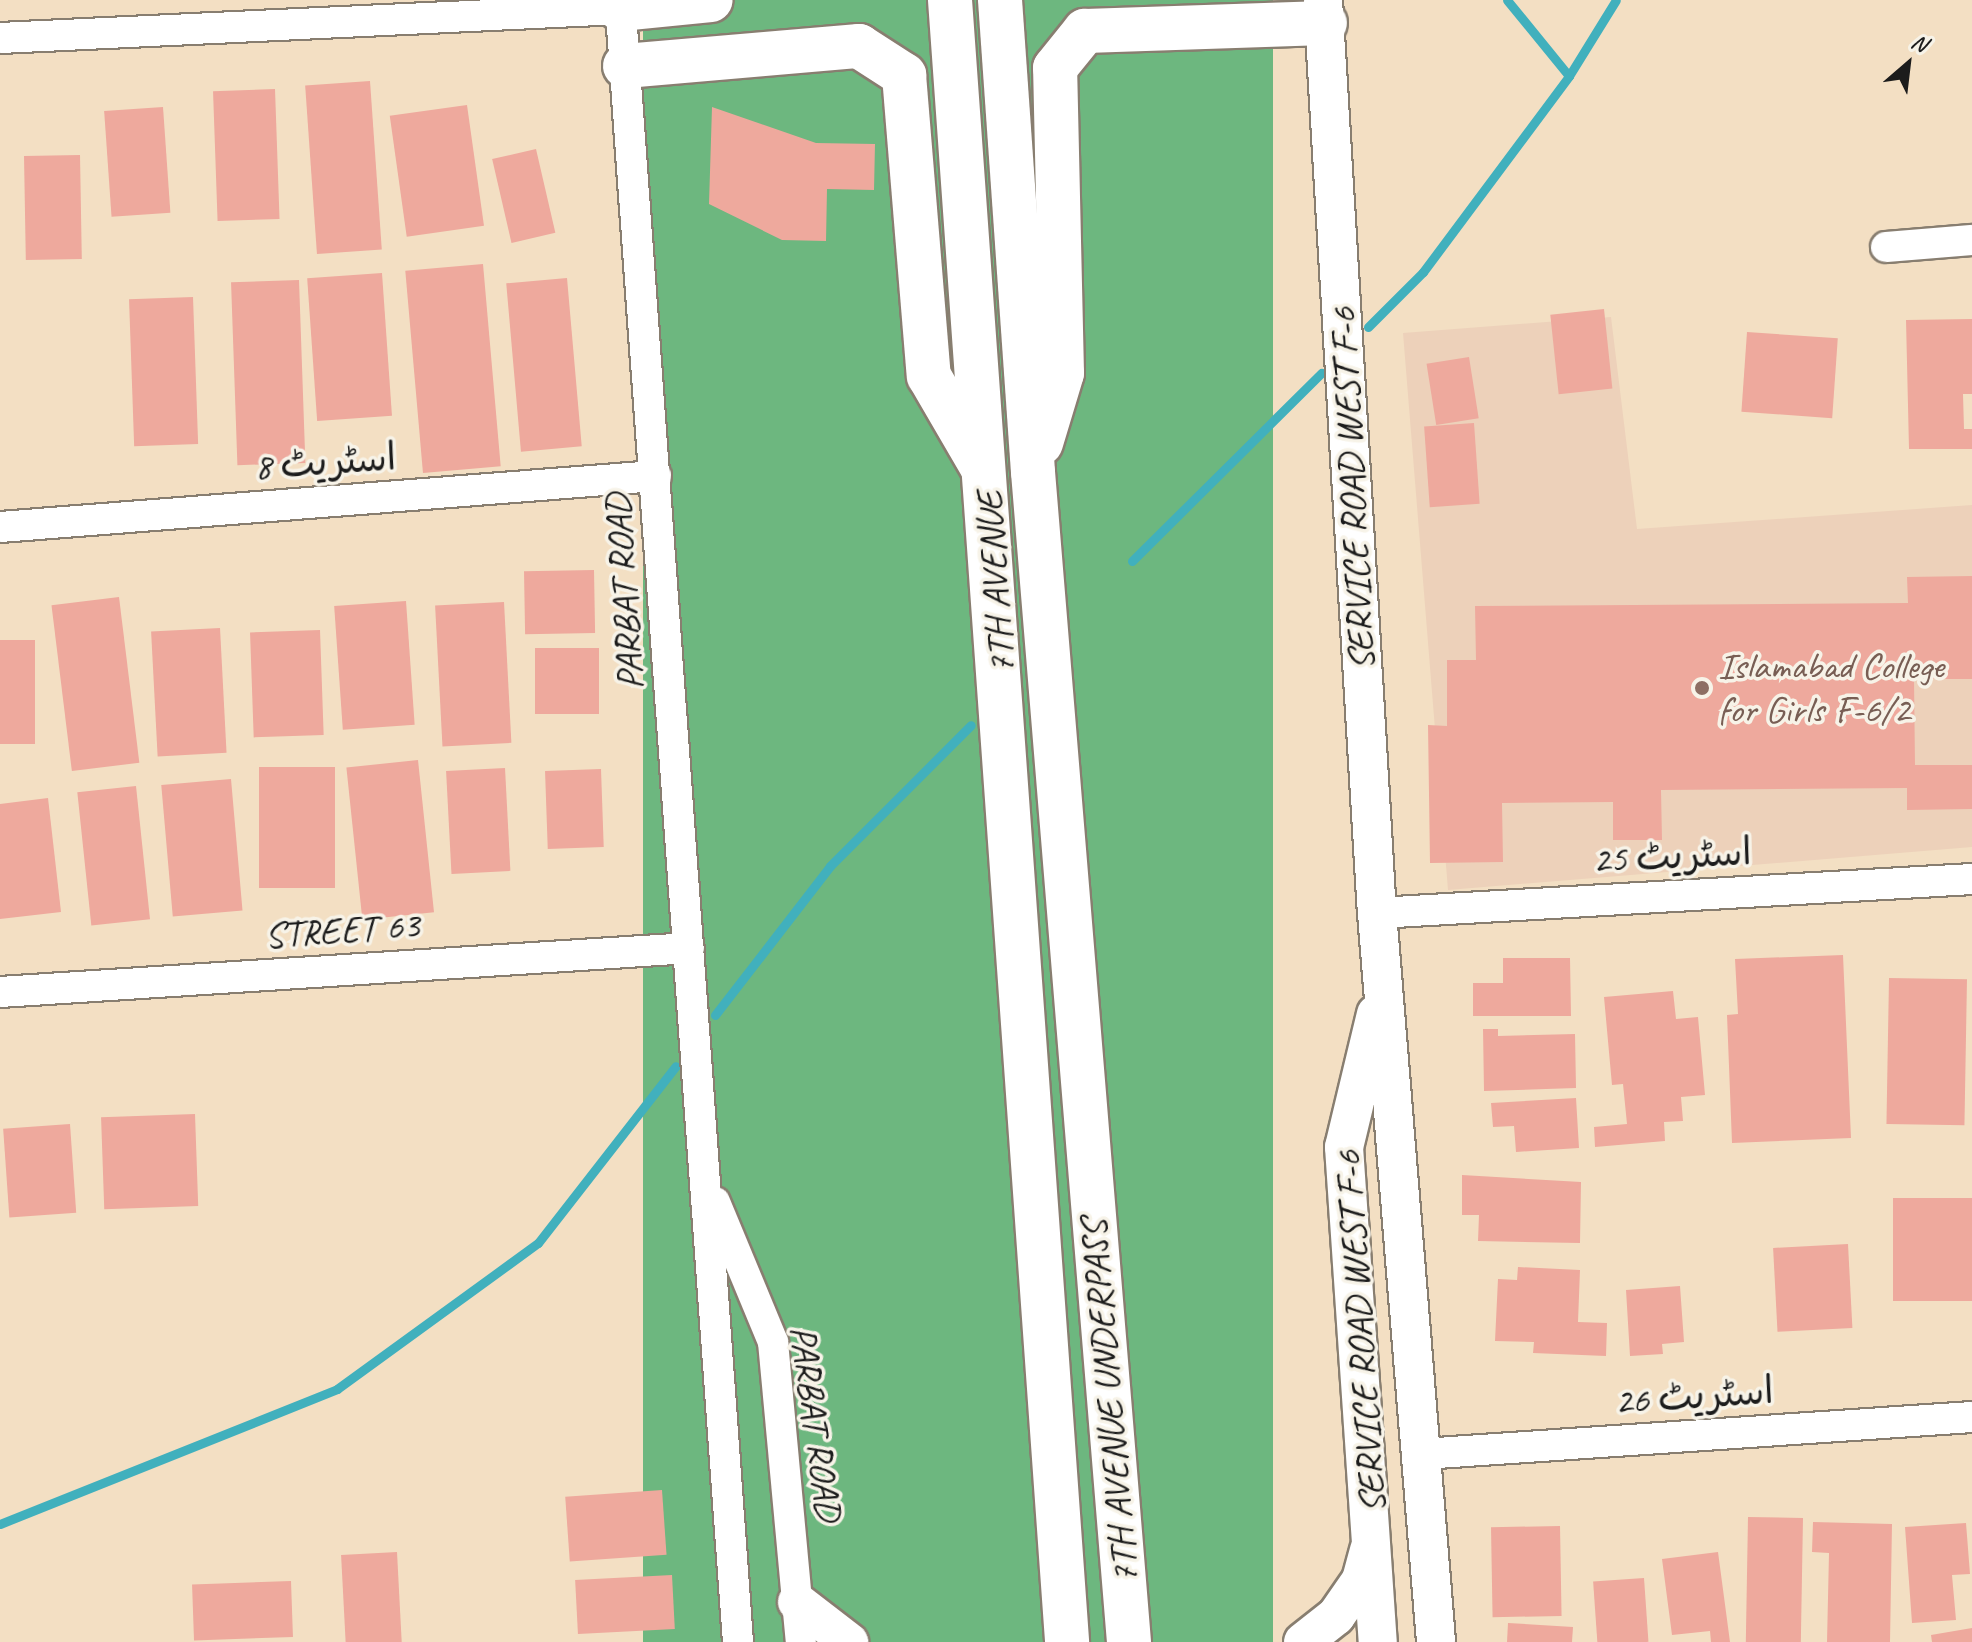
<!DOCTYPE html>
<html>
<head>
<meta charset="utf-8">
<style>
	body { margin:0 }
	#map { position:relative; width:1972px; height:1642px; overflow:hidden; background:#f3dfc3; font-family:Caveat,"Playpen Sans Arabic",sans-serif }
	div>[style] { position:absolute }
	.built>* { inset:0; background:#edd1ba }
	.forest>* { inset:0; background:#6db77f; transform-origin:0 0 }
	.stream>* { height:9px; margin:-4.5px; padding:0 4.5px; transform-origin:4.5px; border-radius:4.5px; background:#41b0bd }
	.building>* { inset:0; background:#eea99d; transform-origin:0 0 }
	.roads { filter:drop-shadow(2px 0 #887e70) drop-shadow(-2px 0 #887e70) drop-shadow(0 2px #887e70) drop-shadow(0 -2px #887e70) }
	.minor>* { height:30px; margin:-15px; padding:0 15px; transform-origin:15px; border-radius:15px; background:#fff }
	.tertiary>* { height:38px; margin:-19px; padding:0 19px; transform-origin:19px; border-radius:19px; background:#fff }
	.primary>* { height:44px; margin:-22px; padding:0 22px; transform-origin:22px; border-radius:22px; background:#fff }
	.dots>* { width:22px; height:22px; translate:-50% -50%; box-sizing:border-box; border:4px solid #f7f3e8; border-radius:50% }
	span { translate:-50% -50%; white-space:nowrap; text-align:center; line-height:1.15; -webkit-text-stroke:7px #f7f3e8; paint-order:stroke }
	.street-label { font-size:38px; color:#1c1c1c }
	.education-label { font-size:38px; color:#785e54 }
	.left { translate:0 -50%; text-align:left }
	.north { position:absolute; left:1868px; top:24px; width:80px; height:80px; -webkit-text-stroke:6px #f7f3e8; paint-order:stroke; rotate:28deg; font-size:22px; font-weight:700; line-height:32px; text-align:center; color:#1c1c1c }
	.north::after { content:''; display:block; margin:auto; width:28px; height:36px; background:#1c1c1c; clip-path:polygon(50% 0,100% 100%,50% 72%,0 100%) }
</style>
</head>
<body>
<div id="map">
	<div class="built">
		<i style="clip-path:polygon(1611px 317px,1637px 529px,1972px 505px,1972px 847px,1448px 890px,1403px 333px)"></i>
	</div>
	<div class="forest">
		<i style="left:643px;top:0;width:630px;height:1645px"></i>
	</div>
	<div class="stream">
		<i style="left:1569px;top:76px;width:89px;rotate:-58.3deg"></i>
		<i style="left:1368px;top:327px;width:78px;rotate:-45deg"></i>
		<i style="left:1423px;top:272px;width:244px;rotate:-53.3deg"></i>
		<i style="left:1569px;top:76px;width:98px;rotate:-129.2deg"></i>
		<i style="left:1132px;top:561px;width:267px;rotate:-44.8deg"></i>
		<i style="left:715px;top:1015px;width:188px;rotate:-52.3deg"></i>
		<i style="left:830px;top:866px;width:199px;rotate:-45deg"></i>
		<i style="left:0;top:1524px;width:363px;rotate:-21.8deg"></i>
		<i style="left:337px;top:1389px;width:248px;rotate:-36deg"></i>
		<i style="left:538px;top:1243px;width:224px;rotate:-52.1deg"></i>
	</div>
	<div class="building">
		<i style="left:370px;top:81px;width:169px;height:65px;rotate:86deg"></i>
		<i style="left:275px;top:89px;width:130px;height:62px;rotate:88deg"></i>
		<i style="left:467px;top:105px;width:122px;height:78px;rotate:82deg"></i>
		<i style="left:163px;top:107px;width:106px;height:59px;rotate:86deg"></i>
		<i style="clip-path:polygon(712px 107px,816px 143px,875px 144px,874px 190px,827px 189px,826px 241px,782px 240px,709px 204px)"></i>
		<i style="left:536px;top:149px;width:86px;height:45px;rotate:77deg"></i>
		<i style="left:80px;top:155px;width:104px;height:56px;rotate:89deg"></i>
		<i style="left:483px;top:264px;width:203px;height:78px;rotate:85deg"></i>
		<i style="left:382px;top:273px;width:143px;height:75px;rotate:86deg"></i>
		<i style="left:567px;top:278px;width:169px;height:61px;rotate:85deg"></i>
		<i style="left:299px;top:280px;width:183px;height:68px;rotate:88deg"></i>
		<i style="left:193px;top:297px;width:147px;height:64px;rotate:88deg"></i>
		<i style="left:1604px;top:309px;width:80px;height:54px;rotate:84deg"></i>
		<i style="clip-path:polygon(1972px 319px,1972px 394px,1963px 394px,1964px 429px,1972px 429px,1972px 449px,1909px 449px,1906px 320px)"></i>
		<i style="left:1747px;top:332px;width:91px;height:80px;rotate:4deg"></i>
		<i style="left:1469px;top:357px;width:62px;height:43px;rotate:81deg"></i>
		<i style="left:1474px;top:423px;width:81px;height:50px;rotate:86deg"></i>
		<i style="left:594px;top:570px;width:63px;height:70px;rotate:89deg"></i>
		<i style="clip-path:polygon(1972px 576px,1972px 679px,1914px 679px,1915px 765px,1972px 765px,1972px 809px,1907px 810px,1907px 788px,1661px 790px,1662px 840px,1613px 840px,1613px 802px,1502px 803px,1503px 862px,1430px 863px,1428px 725px,1447px 726px,1447px 660px,1476px 660px,1475px 606px,1908px 603px,1907px 577px)"></i>
		<i style="left:119px;top:597px;width:167px;height:68px;rotate:83deg"></i>
		<i style="left:406px;top:601px;width:124px;height:72px;rotate:86deg"></i>
		<i style="left:504px;top:602px;width:141px;height:69px;rotate:87deg"></i>
		<i style="left:220px;top:628px;width:125px;height:69px;rotate:87deg"></i>
		<i style="left:320px;top:630px;width:105px;height:70px;rotate:88deg"></i>
		<i style="left:0;top:640px;width:35px;height:104px"></i>
		<i style="left:535px;top:648px;width:64px;height:66px"></i>
		<i style="left:418px;top:760px;width:153px;height:72px;rotate:84deg"></i>
		<i style="left:259px;top:767px;width:76px;height:121px"></i>
		<i style="left:505px;top:768px;width:103px;height:59px;rotate:87deg"></i>
		<i style="left:601px;top:769px;width:78px;height:56px;rotate:88deg"></i>
		<i style="left:231px;top:779px;width:132px;height:70px;rotate:85deg"></i>
		<i style="left:136px;top:786px;width:134px;height:59px;rotate:84deg"></i>
		<i style="clip-path:polygon(48px 798px,61px 912px,0 919px,0 804px)"></i>
		<i style="clip-path:polygon(1843px 955px,1851px 1138px,1732px 1143px,1727px 1015px,1738px 1014px,1735px 959px)"></i>
		<i style="clip-path:polygon(1503px 958px,1570px 958px,1571px 1016px,1473px 1016px,1473px 983px,1503px 983px)"></i>
		<i style="left:1889px;top:978px;width:78px;height:146px;rotate:1deg"></i>
		<i style="clip-path:polygon(1673px 991px,1676px 1019px,1698px 1017px,1705px 1095px,1681px 1097px,1683px 1121px,1664px 1122px,1665px 1141px,1595px 1147px,1594px 1127px,1627px 1124px,1623px 1084px,1612px 1085px,1604px 997px)"></i>
		<i style="clip-path:polygon(1483px 1029px,1498px 1029px,1498px 1036px,1575px 1034px,1576px 1088px,1484px 1091px)"></i>
		<i style="clip-path:polygon(1576px 1098px,1579px 1148px,1516px 1152px,1514px 1126px,1493px 1127px,1491px 1103px)"></i>
		<i style="left:195px;top:1114px;width:92px;height:94px;rotate:88deg"></i>
		<i style="left:70px;top:1124px;width:89px;height:67px;rotate:86deg"></i>
		<i style="clip-path:polygon(1462px 1175px,1581px 1182px,1580px 1243px,1478px 1241px,1479px 1215px,1462px 1215px)"></i>
		<i style="left:1972px;top:1198px;width:103px;height:79px;rotate:90deg"></i>
		<i style="left:1848px;top:1244px;width:84px;height:75px;rotate:87deg"></i>
		<i style="clip-path:polygon(1518px 1267px,1580px 1270px,1578px 1322px,1607px 1323px,1606px 1356px,1533px 1353px,1534px 1342px,1495px 1341px,1498px 1279px,1517px 1280px)"></i>
		<i style="clip-path:polygon(1680px 1286px,1684px 1342px,1662px 1344px,1663px 1354px,1630px 1356px,1626px 1290px)"></i>
		<i style="left:662px;top:1490px;width:65px;height:97px;rotate:86deg"></i>
		<i style="left:1748px;top:1517px;width:55px;height:125px;rotate:1deg"></i>
		<i style="clip-path:polygon(1813px 1522px,1892px 1524px,1890px 1642px,1827px 1642px,1829px 1553px,1812px 1552px)"></i>
		<i style="clip-path:polygon(1966px 1523px,1970px 1574px,1952px 1575px,1956px 1620px,1912px 1623px,1905px 1527px)"></i>
		<i style="left:1560px;top:1526px;width:90px;height:69px;rotate:89deg"></i>
		<i style="left:397px;top:1552px;width:90px;height:56px;rotate:87deg"></i>
		<i style="clip-path:polygon(1718px 1552px,1730px 1642px,1711px 1642px,1710px 1631px,1672px 1635px,1662px 1559px)"></i>
		<i style="left:672px;top:1575px;width:54px;height:97px;rotate:87deg"></i>
		<i style="left:1644px;top:1578px;width:64px;height:51px;rotate:86deg"></i>
		<i style="left:291px;top:1581px;width:56px;height:99px;rotate:88deg"></i>
		<i style="clip-path:polygon(1508px 1623px,1573px 1627px,1572px 1642px,1507px 1642px)"></i>
		<i style="clip-path:polygon(1972px 1628px,1972px 1642px,1932px 1642px,1931px 1635px)"></i>
	</div>
	<div class="roads">
		<div class="minor">
			<i style="left:620px;top:0;width:1646px;rotate:85.89deg"></i>
			<i style="left:0;top:38px;width:621px;rotate:-2.68deg"></i>
			<i style="left:1886px;top:247px;width:86px;rotate:-4.7deg"></i>
			<i style="left:0;top:527px;width:658px;rotate:-4.45deg"></i>
			<i style="left:1377px;top:913px;width:596px;rotate:-3.27deg"></i>
			<i style="left:0;top:992px;width:690px;rotate:-3.65deg"></i>
			<i style="left:715px;top:1202px;width:152px;rotate:67.5deg"></i>
			<i style="left:773px;top:1342px;width:301px;rotate:84.7deg"></i>
			<i style="left:1422px;top:1454px;width:551px;rotate:-3.85deg"></i>
		</div>
		<div class="tertiary">
			<i style="left:1323px;top:0;width:915px;rotate:86.62deg"></i>
			<i style="left:1377px;top:913px;width:731px;rotate:85.37deg"></i>
			<i style="left:1376px;top:1014px;width:137px;rotate:103.5deg"></i>
			<i style="left:1344px;top:1147px;width:496px;rotate:86.1deg"></i>
			<i style="left:797px;top:1602px;width:66px;rotate:37.6deg"></i>
			<i style="left:1303px;top:1642px;width:42px;rotate:-38.2deg"></i>
			<i style="left:1336px;top:1616px;width:44px;rotate:-55.2deg"></i>
			<i style="left:1361px;top:1580px;width:31px;rotate:-75deg"></i>
		</div>
		<div class="primary">
			<i style="left:950px;top:0;width:1646px;rotate:85.92deg"></i>
			<i style="left:1000px;top:0;width:473px;rotate:86deg"></i>
			<i style="left:1033px;top:472px;width:1174px;rotate:85.31deg"></i>
			<i style="left:620px;top:9px;width:91px;rotate:-5.6deg"></i>
			<i style="left:625px;top:66px;width:235px;rotate:-4.9deg"></i>
			<i style="left:859px;top:46px;width:54px;rotate:32.8deg"></i>
			<i style="left:904px;top:75px;width:302px;rotate:85.3deg"></i>
			<i style="left:929px;top:376px;width:105px;rotate:59.8deg"></i>
			<i style="left:1041px;top:443px;width:73px;rotate:-73.3deg"></i>
			<i style="left:1062px;top:373px;width:305px;rotate:-91.3deg"></i>
			<i style="left:1055px;top:68px;width:48px;rotate:-51deg"></i>
			<i style="left:1085px;top:31px;width:240px;rotate:-1.9deg"></i>
		</div>
	</div>
	<div class="dots">
		<i style="left:1702px;top:688px;background:#8d6e63"></i>
	</div>
	<div class="street-label">
		<span style="left:325px;top:462px;rotate:-4deg">اسٹریٹ 8</span>
		<span style="left:1352px;top:489px;rotate:-93deg">SERVICE ROAD WEST F-6</span>
		<span style="left:995px;top:583px;rotate:-94deg">7TH AVENUE</span>
		<span style="left:624px;top:592px;rotate:-94deg">PARBAT ROAD</span>
		<span style="left:1672px;top:856px;rotate:-3deg">اسٹریٹ 25</span>
		<span style="left:342px;top:930px;rotate:-4deg">STREET 63</span>
		<span style="left:1360px;top:1332px;rotate:-94deg">SERVICE ROAD WEST F-6</span>
		<span style="left:1694px;top:1396px;rotate:-4deg">اسٹریٹ 26</span>
		<span style="left:1109px;top:1402px;rotate:-95deg">7TH AVENUE UNDERPASS</span>
		<span style="left:816px;top:1423px;rotate:82deg">PARBAT ROAD</span>
	</div>
	<div class="education-label">
		<span class="left" style="left:1718px;top:688px">Islamabad College<br>for Girls F-6/2</span>
	</div>
	<div class="north">N</div>
</div>
</body>
</html>
